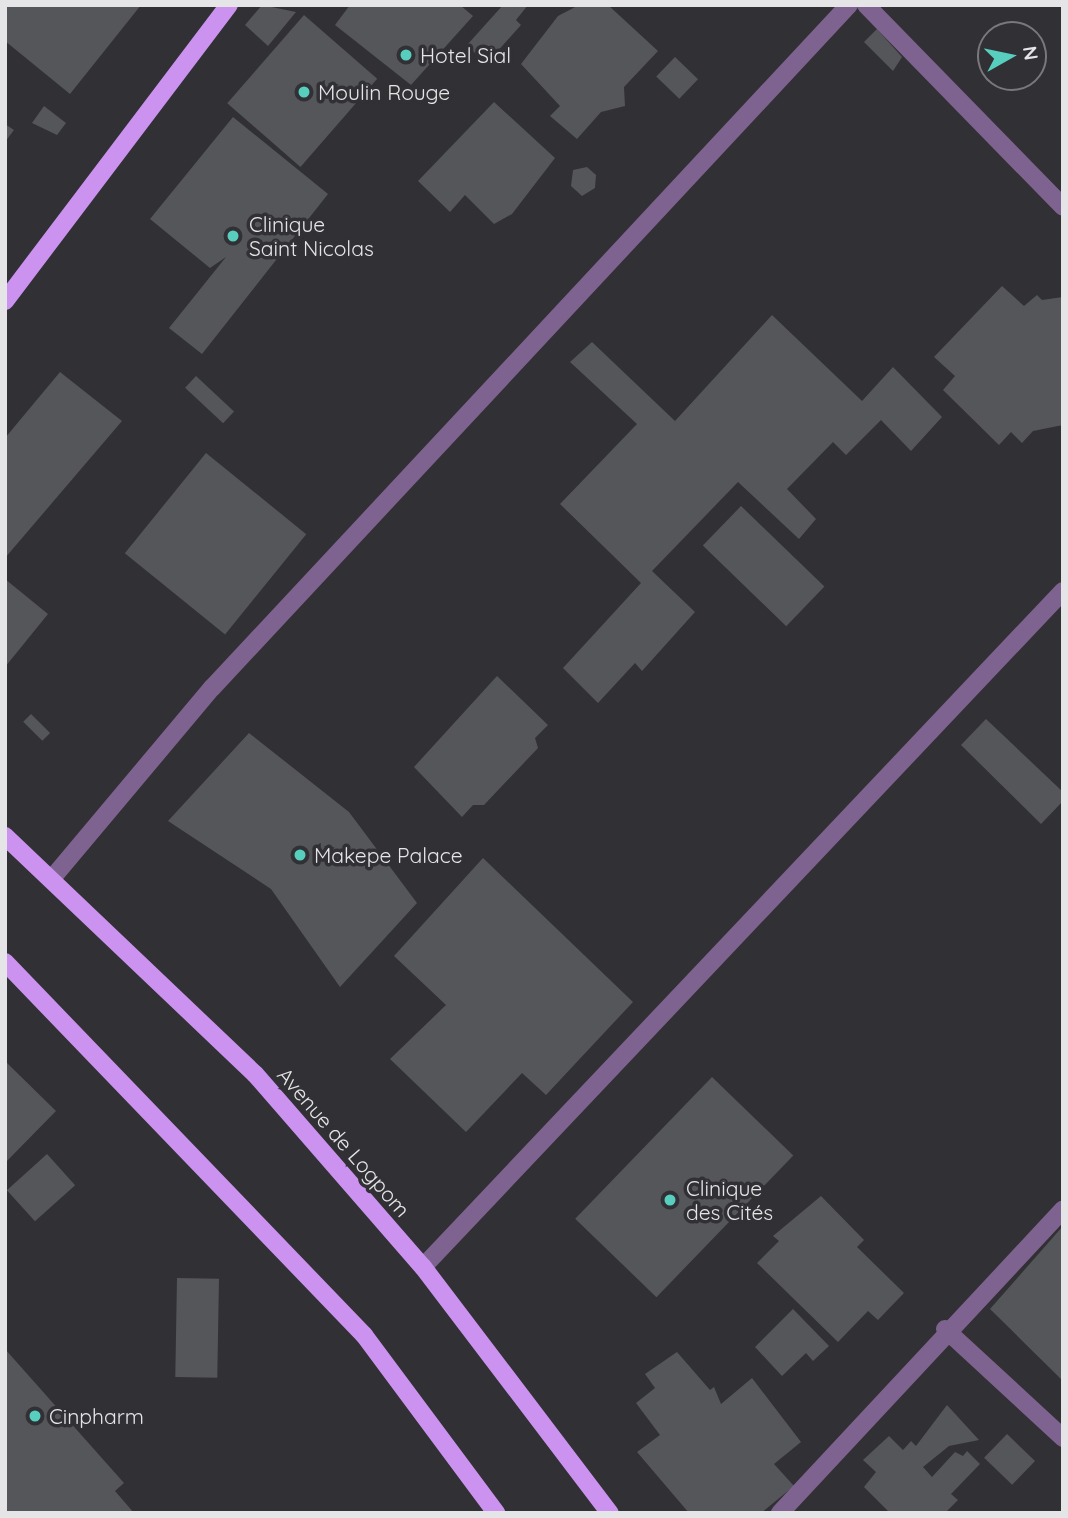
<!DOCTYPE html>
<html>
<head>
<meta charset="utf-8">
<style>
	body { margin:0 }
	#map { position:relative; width:1068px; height:1518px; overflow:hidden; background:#313034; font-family:Quicksand,sans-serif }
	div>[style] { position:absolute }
	.building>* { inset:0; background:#55565a; transform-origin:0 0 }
	.minor>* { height:18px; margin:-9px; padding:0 9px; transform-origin:9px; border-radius:9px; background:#7e6390 }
	.major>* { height:18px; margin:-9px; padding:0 9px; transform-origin:9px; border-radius:9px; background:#cb93ef }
	.dots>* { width:19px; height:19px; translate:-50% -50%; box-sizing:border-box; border:4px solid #313034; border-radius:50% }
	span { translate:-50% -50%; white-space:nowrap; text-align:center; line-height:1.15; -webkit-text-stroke:7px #313034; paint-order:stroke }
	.poi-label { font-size:21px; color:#e5e5e7 }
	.left { translate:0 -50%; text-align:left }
	.street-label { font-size:21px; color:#e5e5e7 }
	.frame { position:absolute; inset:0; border:7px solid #e5e5e7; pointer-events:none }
	.north { position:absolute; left:977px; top:21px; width:70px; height:70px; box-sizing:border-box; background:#313034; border:2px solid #79787c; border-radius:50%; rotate:81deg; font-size:19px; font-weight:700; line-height:28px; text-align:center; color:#e5e5e7 }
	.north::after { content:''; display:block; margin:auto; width:24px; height:32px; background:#58cebf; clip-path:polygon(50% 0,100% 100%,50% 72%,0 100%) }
</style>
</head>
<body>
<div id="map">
	<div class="building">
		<i style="clip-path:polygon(5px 5px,141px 5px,70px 94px,5px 41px)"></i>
		<i style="clip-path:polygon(262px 5px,296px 12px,268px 46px,245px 25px)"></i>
		<i style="clip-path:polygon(350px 5px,460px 5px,473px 16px,411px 85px,335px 25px)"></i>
		<i style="clip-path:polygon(528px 5px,516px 20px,521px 25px,486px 64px,467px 45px,503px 5px)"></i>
		<i style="clip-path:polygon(579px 5px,608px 5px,658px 51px,624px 87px,625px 106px,601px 112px,577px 139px,550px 116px,560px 106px,521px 64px,558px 16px)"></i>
		<i style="left:304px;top:15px;width:97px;height:117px;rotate:41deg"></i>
		<i style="clip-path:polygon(877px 29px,902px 57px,893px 71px,864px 42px)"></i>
		<i style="left:675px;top:57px;width:32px;height:27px;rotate:44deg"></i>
		<i style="clip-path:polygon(494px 102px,555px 158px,512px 214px,494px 224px,465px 195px,450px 212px,418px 181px)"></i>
		<i style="clip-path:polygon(44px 106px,66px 123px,57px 135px,32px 123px)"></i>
		<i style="clip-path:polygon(233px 117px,328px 194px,202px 354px,169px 328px,226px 257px,210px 268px,150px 219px)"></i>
		<i style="clip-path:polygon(5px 124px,14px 130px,5px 142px)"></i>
		<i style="clip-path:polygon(587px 167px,596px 175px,595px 188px,582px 196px,571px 186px,573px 170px)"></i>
		<i style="clip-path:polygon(1002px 286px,1024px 306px,1037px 295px,1042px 300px,1063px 297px,1063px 425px,1033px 431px,1022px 443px,1011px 432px,999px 445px,943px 390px,955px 376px,934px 357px)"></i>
		<i style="clip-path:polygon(772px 315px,862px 401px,893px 367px,942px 417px,911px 451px,881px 420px,846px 455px,833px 442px,787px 489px,816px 519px,799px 539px,738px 482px,652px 571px,695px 612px,642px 671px,635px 663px,598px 703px,563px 668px,641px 583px,560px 504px,637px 424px,570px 362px,592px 342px,675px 421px)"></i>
		<i style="clip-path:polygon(60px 372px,122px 421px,5px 558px,5px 438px)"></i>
		<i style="left:196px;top:376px;width:52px;height:16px;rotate:43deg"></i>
		<i style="left:206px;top:453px;width:129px;height:129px;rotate:39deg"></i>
		<i style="left:741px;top:506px;width:116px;height:55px;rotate:44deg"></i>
		<i style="clip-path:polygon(5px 579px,48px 614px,5px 667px)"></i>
		<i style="clip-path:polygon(497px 676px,548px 725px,535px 738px,538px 748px,484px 805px,473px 805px,462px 817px,414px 767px)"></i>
		<i style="left:31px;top:714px;width:27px;height:11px;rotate:45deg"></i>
		<i style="clip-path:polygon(986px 719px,1063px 792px,1063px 801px,1041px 824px,961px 745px)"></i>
		<i style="clip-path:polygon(249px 733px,349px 812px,417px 903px,340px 987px,271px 889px,168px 821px)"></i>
		<i style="clip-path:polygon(483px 858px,633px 1002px,546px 1095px,522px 1073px,466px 1132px,390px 1059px,446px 1005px,394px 956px)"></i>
		<i style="clip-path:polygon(5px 1061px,56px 1111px,5px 1163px)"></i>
		<i style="left:712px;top:1077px;width:113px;height:197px;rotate:44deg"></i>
		<i style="left:47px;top:1154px;width:42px;height:54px;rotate:48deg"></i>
		<i style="clip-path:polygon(821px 1196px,864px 1240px,857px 1247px,904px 1293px,878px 1320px,868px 1311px,838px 1342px,757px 1263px,779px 1241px,773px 1236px)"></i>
		<i style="clip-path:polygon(1063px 1226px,1063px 1381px,990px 1309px)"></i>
		<i style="left:177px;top:1278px;width:42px;height:99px;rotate:1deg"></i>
		<i style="clip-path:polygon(793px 1309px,829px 1346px,813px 1361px,806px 1353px,782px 1376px,755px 1347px)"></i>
		<i style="clip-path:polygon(5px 1349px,124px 1483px,115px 1491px,134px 1513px,5px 1513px)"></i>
		<i style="clip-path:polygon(677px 1352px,710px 1390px,714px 1387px,721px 1404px,752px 1378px,801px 1442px,774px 1464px,794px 1486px,761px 1513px,689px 1513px,637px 1452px,660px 1435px,636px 1403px,655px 1388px,645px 1374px)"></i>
		<i style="clip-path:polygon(947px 1405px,979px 1440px,949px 1446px,923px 1467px,932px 1477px,955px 1452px,963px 1456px,967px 1451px,980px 1464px,951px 1494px,958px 1500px,945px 1513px,890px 1513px,864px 1487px,876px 1472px,863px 1460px,889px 1436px,903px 1450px,911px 1441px,916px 1446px)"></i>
		<i style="left:1007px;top:1434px;width:39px;height:33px;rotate:44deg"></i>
	</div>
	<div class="minor">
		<i style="left:866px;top:5px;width:282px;rotate:45.7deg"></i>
		<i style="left:54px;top:876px;width:246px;rotate:-50deg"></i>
		<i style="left:212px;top:688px;width:934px;rotate:-47deg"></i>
		<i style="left:423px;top:1267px;width:931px;rotate:-46.57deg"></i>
		<i style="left:945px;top:1329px;width:161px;rotate:42.7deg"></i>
		<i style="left:780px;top:1513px;width:415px;rotate:-47deg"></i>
	</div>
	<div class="major">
		<i style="left:5px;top:301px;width:371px;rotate:-52.9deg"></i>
		<i style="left:5px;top:836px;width:345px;rotate:43.6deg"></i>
		<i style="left:255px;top:1074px;width:256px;rotate:49deg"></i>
		<i style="left:423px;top:1267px;width:309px;rotate:52.8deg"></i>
		<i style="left:5px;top:962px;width:518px;rotate:46.1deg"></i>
		<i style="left:364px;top:1335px;width:222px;rotate:53.4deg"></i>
	</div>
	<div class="dots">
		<i style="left:406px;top:55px;background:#58cebf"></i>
		<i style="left:304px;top:92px;background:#58cebf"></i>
		<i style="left:233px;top:236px;background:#58cebf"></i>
		<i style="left:300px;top:855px;background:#58cebf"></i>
		<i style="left:670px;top:1200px;background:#58cebf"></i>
		<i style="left:35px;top:1416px;background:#58cebf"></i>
	</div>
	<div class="poi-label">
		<span class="left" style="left:420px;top:55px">Hotel Sial</span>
		<span class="left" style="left:318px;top:92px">Moulin Rouge</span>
		<span class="left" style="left:249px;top:236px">Clinique<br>Saint Nicolas</span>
		<span class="left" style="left:314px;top:855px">Makepe Palace</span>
		<span class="left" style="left:686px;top:1200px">Clinique<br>des Cités</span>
		<span class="left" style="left:49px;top:1416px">Cinpharm</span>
	</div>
	<div class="street-label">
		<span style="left:344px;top:1142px;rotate:49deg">Avenue de Logpom</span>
	</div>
	<div class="frame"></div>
	<div class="north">N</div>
</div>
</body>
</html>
